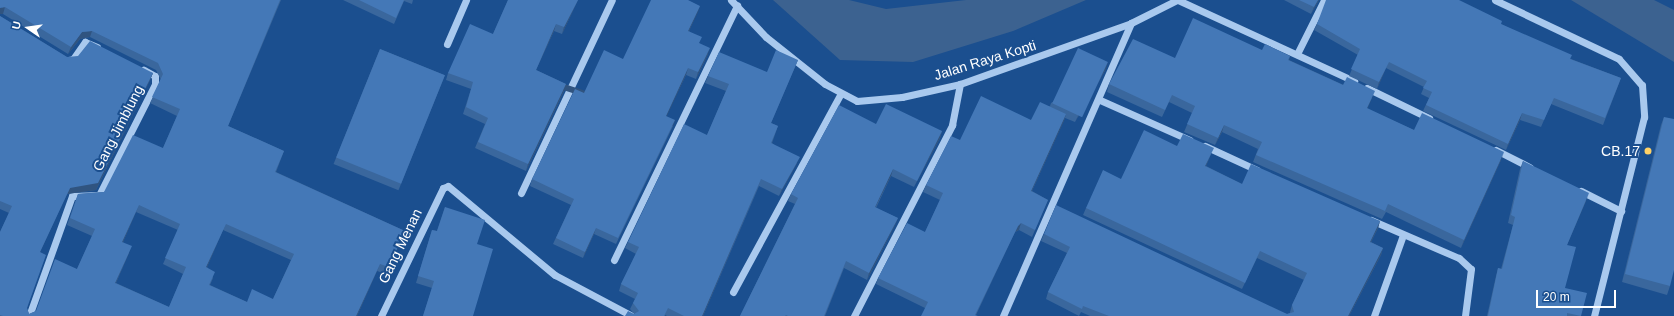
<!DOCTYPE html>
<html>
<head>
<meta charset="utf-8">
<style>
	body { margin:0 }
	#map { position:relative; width:1674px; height:316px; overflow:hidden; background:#1b4f8f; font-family:Helvetica,sans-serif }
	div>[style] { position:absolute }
	.water>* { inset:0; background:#3c6290 }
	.minor>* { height:7px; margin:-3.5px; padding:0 3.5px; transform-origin:3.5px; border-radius:3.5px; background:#a9c9ee }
	.wall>* { inset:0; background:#3a679d; transform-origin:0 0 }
	.shaded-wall>* { inset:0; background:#305480; transform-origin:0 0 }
	.building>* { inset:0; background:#4478b7; transform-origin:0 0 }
	.dots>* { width:11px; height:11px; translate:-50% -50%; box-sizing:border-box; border:2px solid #1b4f8f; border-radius:50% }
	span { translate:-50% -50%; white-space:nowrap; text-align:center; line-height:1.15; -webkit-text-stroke:4px #1b4f8f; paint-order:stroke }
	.street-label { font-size:14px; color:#fff }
	.poi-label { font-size:14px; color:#fff }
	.right { translate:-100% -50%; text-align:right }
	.north { position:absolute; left:8px; top:8px; width:40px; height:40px; -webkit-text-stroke:3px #1b4f8f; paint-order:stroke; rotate:283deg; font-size:11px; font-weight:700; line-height:16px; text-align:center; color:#fff }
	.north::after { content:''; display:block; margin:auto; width:14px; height:18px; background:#fff; clip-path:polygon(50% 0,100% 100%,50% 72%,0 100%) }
	.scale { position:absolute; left:1536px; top:290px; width:80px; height:18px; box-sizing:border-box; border:2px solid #fff; border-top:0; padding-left:5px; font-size:12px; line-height:14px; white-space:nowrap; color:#fff; -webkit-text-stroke:3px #1b4f8f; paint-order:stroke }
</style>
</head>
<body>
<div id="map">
	<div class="water">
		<i style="clip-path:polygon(773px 0,849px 0,886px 9px,966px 0,1086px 0,1013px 31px,913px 62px,840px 60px)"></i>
		<i style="clip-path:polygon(1571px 0,1654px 0,1674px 10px,1674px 62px)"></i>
	</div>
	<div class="minor">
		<i style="left:731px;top:0;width:51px;rotate:46.6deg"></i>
		<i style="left:766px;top:37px;width:75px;rotate:38.5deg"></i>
		<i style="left:825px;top:84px;width:36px;rotate:28deg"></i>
		<i style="left:857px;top:101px;width:45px;rotate:-5.1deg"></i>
		<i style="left:902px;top:97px;width:59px;rotate:-12.6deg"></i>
		<i style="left:960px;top:84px;width:182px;rotate:-19.6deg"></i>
		<i style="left:1131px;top:23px;width:51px;rotate:-26.6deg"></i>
		<i style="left:1178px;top:0;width:194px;rotate:24.7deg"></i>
		<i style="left:1495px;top:0;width:137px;rotate:25.4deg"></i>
		<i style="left:1619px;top:59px;width:35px;rotate:49deg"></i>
		<i style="left:1642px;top:85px;width:32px;rotate:86deg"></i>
		<i style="left:1644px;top:117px;width:205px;rotate:104.1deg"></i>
		<i style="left:447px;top:44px;width:48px;rotate:-66.6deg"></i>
		<i style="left:1297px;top:54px;width:60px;rotate:-63.4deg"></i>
		<i style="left:69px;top:60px;width:4px;rotate:-14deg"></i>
		<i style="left:73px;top:59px;width:21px;rotate:-55deg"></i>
		<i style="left:85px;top:42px;width:13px;rotate:23deg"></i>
		<i style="left:1367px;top:88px;width:69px;rotate:25.8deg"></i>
		<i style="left:1100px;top:100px;width:98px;rotate:24deg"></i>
		<i style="left:1205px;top:146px;width:57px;rotate:24.8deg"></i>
		<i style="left:1496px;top:150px;width:38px;rotate:27deg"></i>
		<i style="left:1581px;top:191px;width:45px;rotate:26.6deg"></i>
		<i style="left:521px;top:193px;width:213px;rotate:-64.8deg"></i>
		<i style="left:1371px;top:220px;width:96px;rotate:23.4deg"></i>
		<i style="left:1459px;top:258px;width:16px;rotate:43deg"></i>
		<i style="left:1471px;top:269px;width:47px;rotate:97.3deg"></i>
		<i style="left:614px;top:260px;width:283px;rotate:-64.2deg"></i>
		<i style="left:733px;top:292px;width:224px;rotate:-61.5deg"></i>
		<i style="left:29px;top:316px;width:127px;rotate:-70.3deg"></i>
		<i style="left:72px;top:196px;width:27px;rotate:-2deg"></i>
		<i style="left:99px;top:195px;width:124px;rotate:-63.2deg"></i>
		<i style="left:155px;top:84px;width:8px;rotate:-90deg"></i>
		<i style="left:155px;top:76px;width:13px;rotate:-151deg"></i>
		<i style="left:381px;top:316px;width:142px;rotate:-64.2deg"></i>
		<i style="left:443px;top:188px;width:5px;rotate:-22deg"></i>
		<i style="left:448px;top:186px;width:139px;rotate:39.8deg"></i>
		<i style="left:555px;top:275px;width:87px;rotate:28deg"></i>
		<i style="left:854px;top:316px;width:215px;rotate:-62.8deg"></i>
		<i style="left:952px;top:125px;width:42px;rotate:-79deg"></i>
		<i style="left:1003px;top:316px;width:320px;rotate:-66.4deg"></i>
		<i style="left:1374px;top:316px;width:86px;rotate:-70.3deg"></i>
	</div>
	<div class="wall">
		<i style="clip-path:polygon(evenodd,0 0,281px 0,228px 126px,284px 151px,276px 172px,405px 231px,386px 274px,377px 271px,357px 316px,0 316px,0 232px,9px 213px,0 209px,0 16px,67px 57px,153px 73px,150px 80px,96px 190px,67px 194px,40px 252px,27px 308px,29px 314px,36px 311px,77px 269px,92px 236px,67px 225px,78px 194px,104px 192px,163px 148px,177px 116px,150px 103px,161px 80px,156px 70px,90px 37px,80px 39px,68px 54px,3px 14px,0 0,136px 212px,178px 230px,163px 264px,183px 274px,169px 307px,116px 283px,129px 253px,123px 242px,136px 212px,0 0,223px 230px,291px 260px,273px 299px,247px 302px,210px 285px,213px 278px,207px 267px,223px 230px)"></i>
		<i style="clip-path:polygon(343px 0,413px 0,412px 4px,404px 1px,394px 24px)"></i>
		<i style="clip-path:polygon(508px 0,578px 0,562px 34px,554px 31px,536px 70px,566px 84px,564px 91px,526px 171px,475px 148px,485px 124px,463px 114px,471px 89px,446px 80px,448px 73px,493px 34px)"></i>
		<i style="clip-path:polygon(1284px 0,1319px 0,1311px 14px)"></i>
		<i style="clip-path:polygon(700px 6px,689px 31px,708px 54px,696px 79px,686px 75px,666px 116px,673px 126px,616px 244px,594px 234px,583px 258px,553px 244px,571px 205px,530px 186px,532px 179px,584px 93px,623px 59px)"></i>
		<i style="clip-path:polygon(1317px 24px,1501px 24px,1571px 59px,1621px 78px,1603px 125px,1551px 104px,1541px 127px,1520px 120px,1506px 150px,1423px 111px,1429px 98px,1421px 94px,1424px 87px,1386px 68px,1377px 89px,1349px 76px,1358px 55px,1314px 30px)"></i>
		<i style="left:380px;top:49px;width:70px;height:124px;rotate:22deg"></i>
		<i style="clip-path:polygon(1262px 50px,1290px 56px,1289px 60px,1372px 98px,1367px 109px,1414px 130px,1501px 160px,1461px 248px,1386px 212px,1382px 219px,1253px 162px,1258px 149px,1222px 132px,1215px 145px,1184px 132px,1192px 113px,1169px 102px,1162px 117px,1107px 92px,1109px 84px,1175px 58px)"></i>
		<i style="clip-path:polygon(798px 60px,771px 123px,778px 126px,772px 143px,797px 163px,779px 196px,759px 186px,703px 316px,667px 316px,665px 315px,665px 316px,625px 316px,634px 314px,630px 309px,635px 299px,619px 291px,621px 284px,636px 254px,625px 248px,628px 242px,707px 135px,726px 91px,705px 83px,708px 76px,767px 72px)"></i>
		<i style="clip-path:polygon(1106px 69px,1075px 122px,1065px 118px,1032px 191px,1048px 200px,1032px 237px,1019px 230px,1015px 232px,976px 315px,925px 308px,876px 284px,878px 278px,925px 232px,940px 200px,923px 192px,926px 185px,960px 140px,1031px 120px,1050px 106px,1051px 103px)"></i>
		<i style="clip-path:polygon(1664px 117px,1670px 286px,1667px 295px,1622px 282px,1661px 125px)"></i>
		<i style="clip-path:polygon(876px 124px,942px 131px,940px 138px,914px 187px,891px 176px,876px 208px,898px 218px,895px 225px,867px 280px,844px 268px,825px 316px,740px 316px,795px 204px,788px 201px,791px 194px)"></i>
		<i style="clip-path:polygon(1177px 146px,1211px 154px,1206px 166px,1242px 184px,1380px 221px,1378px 228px,1371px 242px,1383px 248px,1381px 255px,1349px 316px,1090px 316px,1081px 312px,1079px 316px,1046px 299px,1048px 292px,1067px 253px,1041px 241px,1044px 234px,1287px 314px,1290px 313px,1290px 312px,1292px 305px,1304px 280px,1257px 258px,1242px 289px,1083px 215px,1086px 208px,1121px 179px)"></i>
		<i style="clip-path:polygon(1523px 161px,1586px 201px,1567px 245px,1565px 288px,1581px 316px,1487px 316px,1496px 276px,1498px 268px,1501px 269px,1513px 225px,1508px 223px,1520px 169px)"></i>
		<i style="clip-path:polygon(445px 207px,477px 244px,473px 316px,423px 316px,432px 288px,416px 283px,432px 230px,437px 231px)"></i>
	</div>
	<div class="shaded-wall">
		<i style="clip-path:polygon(578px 0,562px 34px,564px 27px)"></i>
		<i style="clip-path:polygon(1318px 0,1319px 0,1311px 14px,1314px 7px)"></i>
		<i style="clip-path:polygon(700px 6px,698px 12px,686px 37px,688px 31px)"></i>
		<i style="clip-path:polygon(5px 7px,3px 14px,0 14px,0 8px)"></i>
		<i style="clip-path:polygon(556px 24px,554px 31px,533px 76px,536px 70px)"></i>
		<i style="clip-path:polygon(92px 31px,90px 37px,80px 39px,68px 54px,71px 47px,82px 32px)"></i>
		<i style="clip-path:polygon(710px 48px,708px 54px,696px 79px,698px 72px)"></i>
		<i style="clip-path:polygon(1108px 62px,1106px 69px,1075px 122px,1078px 116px)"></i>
		<i style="clip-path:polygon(1389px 62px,1386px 68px,1377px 89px,1379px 82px)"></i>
		<i style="clip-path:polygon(688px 68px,686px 75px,664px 122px,666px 116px)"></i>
		<i style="clip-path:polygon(153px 73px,150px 80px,96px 190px,67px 194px,37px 259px,40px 252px,70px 188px)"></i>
		<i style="clip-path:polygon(566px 84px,564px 91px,526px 171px,528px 164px)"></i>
		<i style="clip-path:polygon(1375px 91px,1372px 98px,1364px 116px,1367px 108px)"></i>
		<i style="clip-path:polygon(1522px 113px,1520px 120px,1506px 150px,1508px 144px)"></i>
		<i style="clip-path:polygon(1066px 114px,1064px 121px,1029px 197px,1031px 191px)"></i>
		<i style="left:675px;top:120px;width:6px;height:131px;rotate:108deg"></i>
		<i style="clip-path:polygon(1224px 125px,1222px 132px,1215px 145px,1218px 138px)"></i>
		<i style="clip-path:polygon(942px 131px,940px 138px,914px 187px)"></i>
		<i style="clip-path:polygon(1214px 148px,1211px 154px,1203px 173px,1205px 166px)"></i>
		<i style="clip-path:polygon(1504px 152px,1501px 160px,1461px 248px,1464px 240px)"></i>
		<i style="clip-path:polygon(800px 157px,797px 163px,779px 196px,782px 189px)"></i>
		<i style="clip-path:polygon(893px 169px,891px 176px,872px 214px,875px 207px)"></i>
		<i style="clip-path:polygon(761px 179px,703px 316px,702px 316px)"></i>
		<i style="clip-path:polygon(1589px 193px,1586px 201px,1564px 252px,1567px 245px)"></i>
		<i style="clip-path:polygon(139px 205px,136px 212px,120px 249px,122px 242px)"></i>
		<i style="clip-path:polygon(898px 218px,895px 225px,867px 280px,869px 273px)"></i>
		<i style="clip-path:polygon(1380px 221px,1378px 228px,1368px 248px,1370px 242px)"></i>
		<i style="clip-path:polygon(1021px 223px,1019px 230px,1015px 232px,975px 316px,1018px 226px)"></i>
		<i style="clip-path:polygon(226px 224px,223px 230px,204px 274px,206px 267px)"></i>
		<i style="clip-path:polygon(596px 228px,594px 234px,583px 258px,585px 252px)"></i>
		<i style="clip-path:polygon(405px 231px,403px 238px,386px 274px,389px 267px)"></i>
		<i style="clip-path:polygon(132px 246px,129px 253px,113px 289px,115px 283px)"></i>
		<i style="clip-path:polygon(1383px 248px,1381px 255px,1349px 316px,1348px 316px)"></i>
		<i style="clip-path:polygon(380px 264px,377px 271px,357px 316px,356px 316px)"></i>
	</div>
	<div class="building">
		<i style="clip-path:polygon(evenodd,0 0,280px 0,228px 126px,284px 151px,275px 172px,405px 231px,389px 267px,380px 264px,356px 316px,3px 316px,0 315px,0 232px,12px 206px,0 201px,0 16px,67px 57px,78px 56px,90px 41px,153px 73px,98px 183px,70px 188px,40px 252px,46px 255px,27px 308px,29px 314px,36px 311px,55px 259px,77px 269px,95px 229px,70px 218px,78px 194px,104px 192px,133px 135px,163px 148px,180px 109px,152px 97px,163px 74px,158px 63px,92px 31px,82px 32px,71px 47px,5px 7px,0 8px,0 0,139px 205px,180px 224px,165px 258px,186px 267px,169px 307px,115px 283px,132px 246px,122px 242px,139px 205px,0 0,226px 224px,294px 254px,273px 299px,252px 289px,247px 302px,209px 285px,215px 272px,206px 267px,226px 224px)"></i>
		<i style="clip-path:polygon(359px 0,404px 0,396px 18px)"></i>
		<i style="clip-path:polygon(508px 0,578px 0,564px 27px,556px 24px,536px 70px,566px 84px,528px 164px,478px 142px,488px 118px,466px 107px,473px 82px,448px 73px,470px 24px,493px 34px)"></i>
		<i style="clip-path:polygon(651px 0,688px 0,700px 6px,688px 31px,702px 37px,699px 43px,710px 48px,698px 72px,688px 68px,666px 116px,675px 120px,618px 238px,596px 228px,585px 252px,556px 238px,574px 199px,532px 179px,575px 89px,584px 93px,604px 50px,623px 59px)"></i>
		<i style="clip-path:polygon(1299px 0,1318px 0,1314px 7px)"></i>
		<i style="clip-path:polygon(1326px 0,1459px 0,1502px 21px,1501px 24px,1572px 55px,1570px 59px,1621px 78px,1605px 118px,1554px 98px,1544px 120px,1522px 113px,1508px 144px,1426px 105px,1432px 92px,1423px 88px,1427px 81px,1389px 62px,1379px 82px,1351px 69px,1360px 49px,1317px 24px)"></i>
		<i style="clip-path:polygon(1193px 18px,1262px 50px,1265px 44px,1290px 56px,1288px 60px,1343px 85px,1347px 77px,1375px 91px,1367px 108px,1414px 130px,1422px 113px,1504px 152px,1464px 240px,1388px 204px,1385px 211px,1256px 155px,1262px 142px,1224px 125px,1218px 138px,1187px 124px,1195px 106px,1172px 95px,1165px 110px,1109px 84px,1133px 39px,1175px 58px)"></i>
		<i style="left:1078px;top:48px;width:33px;height:61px;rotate:25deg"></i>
		<i style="left:380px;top:49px;width:70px;height:117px;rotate:22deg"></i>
		<i style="clip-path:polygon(776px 50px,798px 60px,771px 123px,778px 126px,771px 143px,800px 157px,782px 189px,761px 179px,702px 316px,684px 316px,668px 308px,664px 316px,625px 316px,628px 311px,634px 314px,639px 311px,633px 303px,638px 293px,621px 284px,639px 247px,628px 242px,684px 124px,707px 135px,729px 84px,708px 76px,719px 52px,767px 72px)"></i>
		<i style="clip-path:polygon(981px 96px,1031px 120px,1040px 102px,1066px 114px,1031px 191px,1048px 200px,1035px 230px,1021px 223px,1018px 226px,975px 315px,978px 316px,921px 316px,928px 302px,878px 278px,907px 223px,925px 232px,943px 193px,926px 185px,951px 136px,960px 140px)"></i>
		<i style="clip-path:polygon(886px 104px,942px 131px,917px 181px,893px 169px,875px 207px,898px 218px,869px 273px,846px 261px,824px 316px,788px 316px,786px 315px,785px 316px,740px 316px,798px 198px,791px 194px,839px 105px,876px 124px)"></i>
		<i style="clip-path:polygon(1664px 117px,1674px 119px,1674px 270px,1670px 286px,1625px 274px)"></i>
		<i style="clip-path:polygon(1144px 130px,1177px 146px,1183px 134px,1214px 148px,1205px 166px,1242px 184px,1251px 164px,1380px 221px,1370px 242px,1383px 248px,1348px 316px,1109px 316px,1083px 306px,1082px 309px,1048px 292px,1070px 247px,1044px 234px,1056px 205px,1287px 314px,1294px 312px,1292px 305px,1307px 273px,1260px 251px,1245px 283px,1086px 208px,1103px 170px,1121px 179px)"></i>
		<i style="clip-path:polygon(1523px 161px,1589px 193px,1567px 245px,1576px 247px,1565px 288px,1587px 293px,1581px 316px,1567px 313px,1567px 316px,1488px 316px,1498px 268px,1502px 269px,1515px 217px,1511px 215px)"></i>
		<i style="clip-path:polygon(445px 207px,485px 220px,477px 244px,493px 249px,473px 316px,423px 316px,434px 281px,418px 276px,432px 230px,437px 231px)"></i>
	</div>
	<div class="dots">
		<i style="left:1648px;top:151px;background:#ffd166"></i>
	</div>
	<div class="street-label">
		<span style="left:985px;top:60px;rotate:-17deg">Jalan Raya Kopti</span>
		<span style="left:118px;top:128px;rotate:-63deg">Gang Jimblung</span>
		<span style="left:400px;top:246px;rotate:-64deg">Gang Menan</span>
	</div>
	<div class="poi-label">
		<span class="right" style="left:1640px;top:151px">CB.17</span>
	</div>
	<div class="north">U</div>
	<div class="scale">20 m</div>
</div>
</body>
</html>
